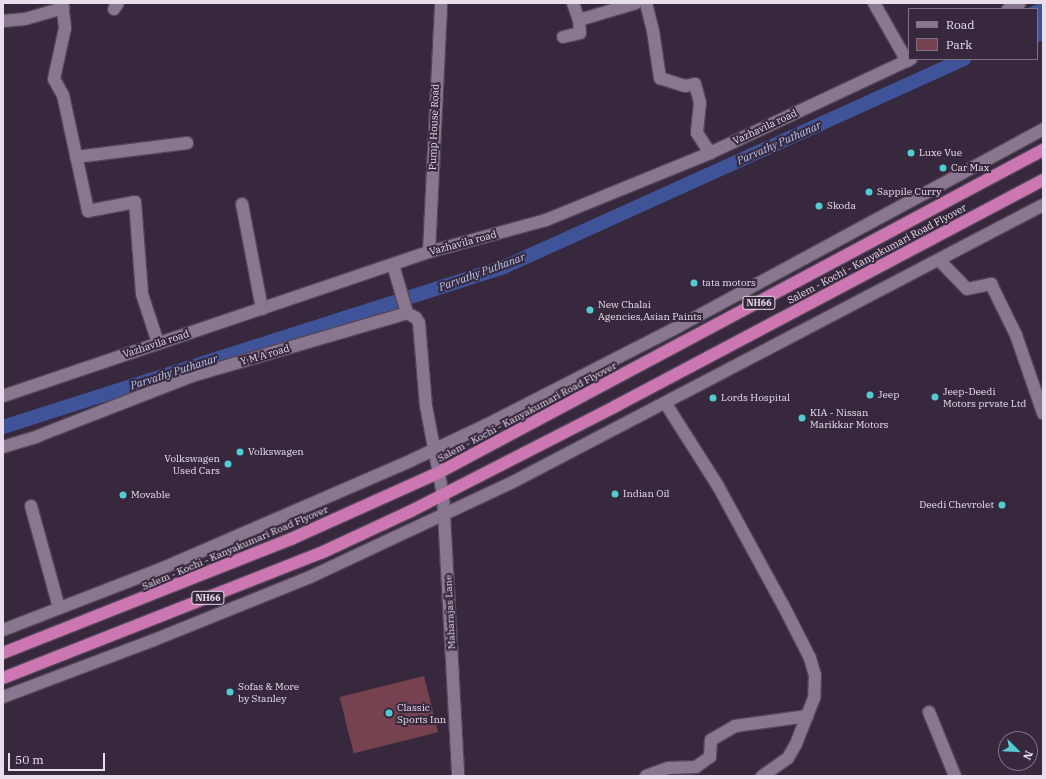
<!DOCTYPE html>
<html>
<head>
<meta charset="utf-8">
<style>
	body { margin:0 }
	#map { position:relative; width:1046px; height:779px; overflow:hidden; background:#37283d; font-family:"IBM Plex Serif",serif }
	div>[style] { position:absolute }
	.green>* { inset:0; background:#764250; transform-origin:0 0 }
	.water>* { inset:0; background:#3f5398 }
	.canal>* { height:14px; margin:-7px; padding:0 7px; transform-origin:7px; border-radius:7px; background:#3f5398 }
	.roads { filter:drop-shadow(1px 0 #534658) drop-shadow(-1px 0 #534658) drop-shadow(0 1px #534658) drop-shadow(0 -1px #534658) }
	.minor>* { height:12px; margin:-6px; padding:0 6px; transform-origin:6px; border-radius:6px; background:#897790 }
	.highway>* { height:12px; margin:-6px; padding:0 6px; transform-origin:6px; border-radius:6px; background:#cc76b2 }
	.dots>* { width:11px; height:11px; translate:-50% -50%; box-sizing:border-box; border:2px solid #37283d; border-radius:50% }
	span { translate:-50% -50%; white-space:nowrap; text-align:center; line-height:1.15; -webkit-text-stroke:4px #37283d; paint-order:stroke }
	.shield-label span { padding:1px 3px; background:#37283d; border:1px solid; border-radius:3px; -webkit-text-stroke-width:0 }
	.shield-label { font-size:9px; color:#e8deec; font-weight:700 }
	.street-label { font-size:10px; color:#e8deec }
	.poi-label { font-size:10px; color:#e8deec }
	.left { translate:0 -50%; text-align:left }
	.right { translate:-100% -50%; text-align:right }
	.water-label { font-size:11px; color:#b7c5ed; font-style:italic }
	.frame { position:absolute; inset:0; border:4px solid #e8deec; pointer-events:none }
	.legend { position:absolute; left:908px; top:8px; width:130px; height:52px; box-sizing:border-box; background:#37283d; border:1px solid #7e7183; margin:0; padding:5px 7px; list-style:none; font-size:12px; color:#e8deec }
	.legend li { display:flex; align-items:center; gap:8px; height:20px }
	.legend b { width:20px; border:1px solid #7e7183 }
	.north { position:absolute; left:998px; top:731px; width:40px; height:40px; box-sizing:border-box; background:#37283d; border:1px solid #7e7183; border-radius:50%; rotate:114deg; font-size:11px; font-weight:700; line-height:16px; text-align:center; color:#e8deec }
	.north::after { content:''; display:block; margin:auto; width:14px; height:18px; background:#51ccd3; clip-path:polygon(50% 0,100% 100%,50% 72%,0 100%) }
	.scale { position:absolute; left:8px; top:753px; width:97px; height:18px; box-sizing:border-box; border:2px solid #e8deec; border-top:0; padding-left:5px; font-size:12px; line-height:14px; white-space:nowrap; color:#e8deec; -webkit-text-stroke:3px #37283d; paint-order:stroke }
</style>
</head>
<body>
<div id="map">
	<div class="green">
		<i style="left:424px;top:676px;width:58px;height:87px;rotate:76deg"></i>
	</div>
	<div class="water">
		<i style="clip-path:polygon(1039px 3px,1043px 3px,1043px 40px,1037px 43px,1037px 9px,1026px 9px)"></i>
	</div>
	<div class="canal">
		<i style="left:3px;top:427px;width:526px;rotate:-17.71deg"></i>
		<i style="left:504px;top:267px;width:505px;rotate:-24.33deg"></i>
	</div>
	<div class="roads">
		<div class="minor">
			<i style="left:62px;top:3px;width:25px;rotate:83deg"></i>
			<i style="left:65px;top:28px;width:52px;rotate:102.2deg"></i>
			<i style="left:54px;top:79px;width:18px;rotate:61deg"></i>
			<i style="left:63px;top:95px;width:119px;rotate:77.8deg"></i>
			<i style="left:88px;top:211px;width:48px;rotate:-10.8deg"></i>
			<i style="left:135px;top:202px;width:92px;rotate:85.6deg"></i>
			<i style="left:142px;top:294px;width:52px;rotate:71.9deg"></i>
			<i style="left:573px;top:3px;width:18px;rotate:71deg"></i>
			<i style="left:646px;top:3px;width:29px;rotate:76deg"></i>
			<i style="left:653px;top:31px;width:48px;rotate:81.5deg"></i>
			<i style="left:660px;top:78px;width:26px;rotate:18deg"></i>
			<i style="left:685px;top:86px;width:10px;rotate:-11deg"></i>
			<i style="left:695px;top:84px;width:20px;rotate:75deg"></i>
			<i style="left:700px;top:103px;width:30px;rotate:96deg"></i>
			<i style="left:697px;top:133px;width:24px;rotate:57deg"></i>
			<i style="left:874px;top:3px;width:67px;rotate:60.4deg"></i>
			<i style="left:114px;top:9px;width:7px;rotate:-56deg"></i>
			<i style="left:1008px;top:9px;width:13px;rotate:-27deg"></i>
			<i style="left:3px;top:21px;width:22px;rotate:-5deg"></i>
			<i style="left:25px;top:19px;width:40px;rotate:-16deg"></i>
			<i style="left:563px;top:37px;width:17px;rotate:-13deg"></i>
			<i style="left:580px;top:33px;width:13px;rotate:-94deg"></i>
			<i style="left:579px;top:20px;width:59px;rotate:-16.6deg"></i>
			<i style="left:76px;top:157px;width:112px;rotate:-7.2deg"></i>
			<i style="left:242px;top:204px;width:107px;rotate:79.2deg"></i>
			<i style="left:429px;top:252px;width:249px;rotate:-87.2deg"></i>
			<i style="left:939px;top:260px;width:40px;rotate:46deg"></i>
			<i style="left:967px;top:289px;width:25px;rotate:-12deg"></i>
			<i style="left:991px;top:284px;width:57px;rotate:63.9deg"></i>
			<i style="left:1016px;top:335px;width:83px;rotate:70.9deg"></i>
			<i style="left:393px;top:265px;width:50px;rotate:73.7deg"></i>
			<i style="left:3px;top:396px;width:450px;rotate:-18.7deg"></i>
			<i style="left:429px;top:252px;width:121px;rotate:-15.3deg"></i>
			<i style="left:546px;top:220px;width:177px;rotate:-22.2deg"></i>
			<i style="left:710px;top:153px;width:222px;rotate:-25.1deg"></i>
			<i style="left:666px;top:404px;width:97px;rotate:57.6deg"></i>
			<i style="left:718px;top:486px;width:136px;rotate:61.4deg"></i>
			<i style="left:783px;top:605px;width:59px;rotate:63deg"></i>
			<i style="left:810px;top:658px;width:18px;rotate:74deg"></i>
			<i style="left:815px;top:675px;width:23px;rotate:92deg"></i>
			<i style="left:814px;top:698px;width:49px;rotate:111.4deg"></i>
			<i style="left:796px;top:744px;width:16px;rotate:120deg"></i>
			<i style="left:788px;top:758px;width:32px;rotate:145deg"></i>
			<i style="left:3px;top:447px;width:37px;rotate:-17deg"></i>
			<i style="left:38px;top:436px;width:165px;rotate:-21.3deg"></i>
			<i style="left:192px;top:376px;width:224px;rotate:-16.3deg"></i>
			<i style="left:407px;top:313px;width:10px;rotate:29deg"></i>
			<i style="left:416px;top:318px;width:6px;rotate:59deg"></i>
			<i style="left:419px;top:323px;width:83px;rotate:85.2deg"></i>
			<i style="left:426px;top:406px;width:91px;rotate:79.2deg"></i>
			<i style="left:443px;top:495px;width:281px;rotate:86.9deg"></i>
			<i style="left:31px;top:506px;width:106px;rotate:74.6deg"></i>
			<i style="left:3px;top:630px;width:172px;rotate:-21.2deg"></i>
			<i style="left:163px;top:568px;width:271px;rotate:-23.4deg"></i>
			<i style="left:412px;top:460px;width:82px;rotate:-25.3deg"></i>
			<i style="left:486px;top:425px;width:209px;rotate:-27.1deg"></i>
			<i style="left:672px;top:330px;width:422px;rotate:-28.4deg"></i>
			<i style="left:3px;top:697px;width:161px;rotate:-20.7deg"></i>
			<i style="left:154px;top:640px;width:168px;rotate:-22deg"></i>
			<i style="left:310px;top:577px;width:222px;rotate:-25.1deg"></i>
			<i style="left:511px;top:483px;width:600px;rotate:-27.59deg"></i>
			<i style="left:929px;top:712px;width:69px;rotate:67.9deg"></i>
			<i style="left:646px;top:776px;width:23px;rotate:-20deg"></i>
			<i style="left:668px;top:768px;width:28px;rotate:-2deg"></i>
			<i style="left:696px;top:767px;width:17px;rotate:-36deg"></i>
			<i style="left:710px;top:757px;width:17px;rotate:-87deg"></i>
			<i style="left:711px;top:740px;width:28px;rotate:-30deg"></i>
			<i style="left:735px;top:726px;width:73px;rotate:-7.9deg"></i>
		</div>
		<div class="highway">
			<i style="left:3px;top:653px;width:310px;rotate:-21.6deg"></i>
			<i style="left:291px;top:539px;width:161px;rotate:-24.2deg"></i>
			<i style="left:438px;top:473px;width:686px;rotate:-28.1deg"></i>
			<i style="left:3px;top:678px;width:342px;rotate:-21.5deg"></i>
			<i style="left:321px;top:553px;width:99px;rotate:-25deg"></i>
			<i style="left:411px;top:511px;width:230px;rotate:-27.1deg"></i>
			<i style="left:616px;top:406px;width:483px;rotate:-27.9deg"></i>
		</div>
	</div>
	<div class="dots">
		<i style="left:911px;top:153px;background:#51ccd3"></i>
		<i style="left:943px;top:168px;background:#51ccd3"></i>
		<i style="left:869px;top:192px;background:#51ccd3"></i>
		<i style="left:819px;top:206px;background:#51ccd3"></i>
		<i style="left:694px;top:283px;background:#51ccd3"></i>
		<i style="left:590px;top:310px;background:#51ccd3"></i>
		<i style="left:870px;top:395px;background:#51ccd3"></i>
		<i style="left:935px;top:397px;background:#51ccd3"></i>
		<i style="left:713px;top:398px;background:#51ccd3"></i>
		<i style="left:802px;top:418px;background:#51ccd3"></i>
		<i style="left:240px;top:452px;background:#51ccd3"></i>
		<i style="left:228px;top:464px;background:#51ccd3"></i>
		<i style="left:615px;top:494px;background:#51ccd3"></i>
		<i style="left:123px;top:495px;background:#51ccd3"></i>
		<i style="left:1002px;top:505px;background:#51ccd3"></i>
		<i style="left:230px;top:692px;background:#51ccd3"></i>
		<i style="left:389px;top:713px;background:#51ccd3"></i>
	</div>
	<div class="shield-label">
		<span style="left:759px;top:303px">NH66</span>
		<span style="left:208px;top:598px">NH66</span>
	</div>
	<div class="street-label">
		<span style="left:434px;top:127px;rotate:-88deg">Pump House Road</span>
		<span style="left:765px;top:127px;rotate:-25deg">Vazhavila road</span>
		<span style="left:463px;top:243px;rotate:-15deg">Vazhavila road</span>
		<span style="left:877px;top:254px;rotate:-28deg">Salem - Kochi - Kanyakumari Road Flyover</span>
		<span style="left:156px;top:344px;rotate:-18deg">Vazhavila road</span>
		<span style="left:265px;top:355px;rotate:-16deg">Y M A road</span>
		<span style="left:527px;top:412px;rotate:-28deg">Salem - Kochi - Kanyakumari Road Flyover</span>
		<span style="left:235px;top:548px;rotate:-23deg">Salem - Kochi - Kanyakumari Road Flyover</span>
		<span style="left:450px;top:612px;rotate:-93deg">Maharajas Lane</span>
	</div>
	<div class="poi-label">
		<span class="left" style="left:919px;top:153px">Luxe Vue</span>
		<span class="left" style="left:951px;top:168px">Car Max</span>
		<span class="left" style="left:877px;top:192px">Sappile Curry</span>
		<span class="left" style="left:827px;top:206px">Skoda</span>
		<span class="left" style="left:702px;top:283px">tata motors</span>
		<span class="left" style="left:598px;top:310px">New Chalai<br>Agencies,Asian Paints</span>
		<span class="left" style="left:943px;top:397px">Jeep-Deedi<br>Motors prvate Ltd</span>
		<span class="left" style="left:878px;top:395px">Jeep</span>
		<span class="left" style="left:721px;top:398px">Lords Hospital</span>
		<span class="left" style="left:810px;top:418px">KIA - Nissan<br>Marikkar Motors</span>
		<span class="left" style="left:248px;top:452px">Volkswagen</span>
		<span class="right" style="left:220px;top:464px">Volkswagen<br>Used Cars</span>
		<span class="left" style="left:623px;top:494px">Indian Oil</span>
		<span class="left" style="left:131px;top:495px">Movable</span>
		<span class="right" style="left:994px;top:505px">Deedi Chevrolet</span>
		<span class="left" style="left:238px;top:692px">Sofas &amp; More<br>by Stanley</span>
		<span class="left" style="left:397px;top:713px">Classic<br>Sports Inn</span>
	</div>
	<div class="water-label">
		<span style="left:779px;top:143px;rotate:-24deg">Parvathy Puthanar</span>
		<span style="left:482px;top:272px;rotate:-20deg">Parvathy Puthanar</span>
		<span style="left:174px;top:372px;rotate:-18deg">Parvathy Puthanar</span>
	</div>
	<div class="frame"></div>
	<ul class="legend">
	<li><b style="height:5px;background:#897790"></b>Road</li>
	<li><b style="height:11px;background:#764250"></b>Park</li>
	</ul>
	<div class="north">N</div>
	<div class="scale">50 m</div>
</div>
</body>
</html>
